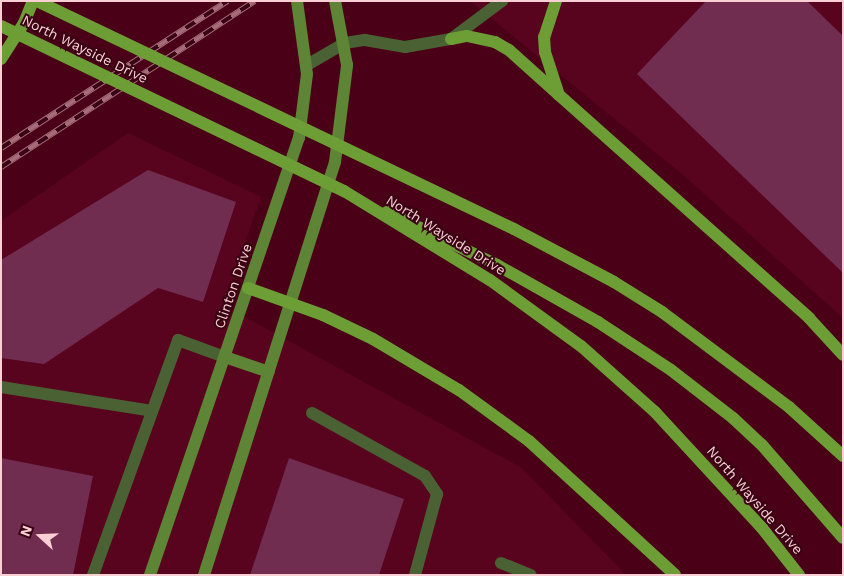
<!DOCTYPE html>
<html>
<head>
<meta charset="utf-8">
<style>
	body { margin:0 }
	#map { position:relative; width:844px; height:576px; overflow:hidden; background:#4a0118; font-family:"Work Sans",sans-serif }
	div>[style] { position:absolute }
	.built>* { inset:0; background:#58041f }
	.building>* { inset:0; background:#702d4f }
	.service>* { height:12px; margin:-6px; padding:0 6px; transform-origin:6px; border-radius:6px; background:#4a6233 }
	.tertiary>* { height:12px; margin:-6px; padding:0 6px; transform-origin:6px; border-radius:6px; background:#4a6233 }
	.secondary>* { height:12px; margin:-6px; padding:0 6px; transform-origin:6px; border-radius:6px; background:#5e8436 }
	.primary>* { height:12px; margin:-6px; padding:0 6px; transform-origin:6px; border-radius:6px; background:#6d9e36 }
	.rail>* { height:5.5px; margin-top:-2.75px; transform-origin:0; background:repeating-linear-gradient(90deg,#380312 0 11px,#a66c79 0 22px); box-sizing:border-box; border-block:1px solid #a66c79 }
	.primary-bridge>* { height:12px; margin:-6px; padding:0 6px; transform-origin:6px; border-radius:6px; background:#6d9e36 }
	span { translate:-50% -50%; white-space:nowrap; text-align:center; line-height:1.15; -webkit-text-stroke:4px #380312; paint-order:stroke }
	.street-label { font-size:14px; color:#fccfd4 }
	.frame { position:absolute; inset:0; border:2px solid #fccfd4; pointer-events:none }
	.north { position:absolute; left:15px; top:511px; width:50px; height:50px; -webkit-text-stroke:4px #380312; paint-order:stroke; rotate:290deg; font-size:14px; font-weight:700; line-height:20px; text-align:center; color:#fccfd4 }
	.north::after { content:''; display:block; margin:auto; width:18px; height:22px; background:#fccfd4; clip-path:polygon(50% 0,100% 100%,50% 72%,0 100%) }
</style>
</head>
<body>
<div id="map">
	<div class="built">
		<i style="clip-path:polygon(470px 1px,843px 1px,843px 318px,682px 174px)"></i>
		<i style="clip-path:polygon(128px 133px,261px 197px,223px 305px,522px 468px,626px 575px,1px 575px,1px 221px)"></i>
	</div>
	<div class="building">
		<i style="clip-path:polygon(706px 1px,807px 1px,843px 36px,843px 273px,637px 74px)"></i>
		<i style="clip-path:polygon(148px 170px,236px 202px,203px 302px,158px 288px,44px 364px,1px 358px,1px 260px)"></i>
		<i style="clip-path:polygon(1px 458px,93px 476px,73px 575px,1px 575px)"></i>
		<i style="clip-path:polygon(289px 458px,404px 499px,379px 575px,250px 575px)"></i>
	</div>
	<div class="service">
		<i style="left:1px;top:387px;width:153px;rotate:9deg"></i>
		<i style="left:312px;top:413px;width:129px;rotate:29.1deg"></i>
		<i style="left:425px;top:476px;width:22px;rotate:56deg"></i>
		<i style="left:437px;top:494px;width:84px;rotate:105.2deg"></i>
		<i style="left:501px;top:563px;width:32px;rotate:22deg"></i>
		<i style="left:93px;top:575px;width:250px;rotate:-70.1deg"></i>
		<i style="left:178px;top:340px;width:50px;rotate:19.9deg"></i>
	</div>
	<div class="tertiary">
		<i style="left:307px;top:65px;width:44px;rotate:-30.1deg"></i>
		<i style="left:345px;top:43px;width:20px;rotate:-9deg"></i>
		<i style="left:365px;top:40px;width:41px;rotate:9.9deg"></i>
		<i style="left:405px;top:47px;width:47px;rotate:-9.9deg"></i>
		<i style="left:451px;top:39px;width:64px;rotate:-36.7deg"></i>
	</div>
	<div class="secondary">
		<i style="left:225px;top:357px;width:46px;rotate:18.8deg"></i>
		<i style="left:150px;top:575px;width:462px;rotate:-71.2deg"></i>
		<i style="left:299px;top:138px;width:64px;rotate:-82.9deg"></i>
		<i style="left:307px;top:74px;width:74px;rotate:-97.8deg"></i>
		<i style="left:204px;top:575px;width:433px;rotate:-72.4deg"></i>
		<i style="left:335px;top:162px;width:98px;rotate:-82.9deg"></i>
		<i style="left:347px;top:65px;width:65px;rotate:-100.6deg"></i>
	</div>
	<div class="primary">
		<i style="left:556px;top:1px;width:38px;rotate:108deg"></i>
		<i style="left:544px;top:37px;width:15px;rotate:86deg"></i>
		<i style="left:545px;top:52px;width:45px;rotate:72deg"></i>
		<i style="left:559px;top:95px;width:335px;rotate:41.7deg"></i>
		<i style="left:809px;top:318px;width:50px;rotate:47.4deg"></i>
		<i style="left:451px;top:39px;width:16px;rotate:-11deg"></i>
		<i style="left:467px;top:36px;width:29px;rotate:12deg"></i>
		<i style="left:495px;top:42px;width:16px;rotate:30deg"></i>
		<i style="left:509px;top:50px;width:67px;rotate:42deg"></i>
		<i style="left:1px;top:59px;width:43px;rotate:-57.4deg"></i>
		<i style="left:24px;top:23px;width:24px;rotate:-68deg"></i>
		<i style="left:387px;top:212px;width:122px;rotate:25.7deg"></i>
		<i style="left:497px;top:265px;width:116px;rotate:29.4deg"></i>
		<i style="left:598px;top:322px;width:87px;rotate:33.3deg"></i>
		<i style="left:671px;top:370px;width:78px;rotate:37.7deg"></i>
		<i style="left:733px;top:418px;width:40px;rotate:43deg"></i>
		<i style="left:762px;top:445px;width:123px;rotate:48.9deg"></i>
		<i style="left:514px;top:229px;width:113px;rotate:27.9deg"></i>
		<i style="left:614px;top:282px;width:57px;rotate:32deg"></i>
		<i style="left:662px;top:312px;width:159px;rotate:36.8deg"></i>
		<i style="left:789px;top:407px;width:73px;rotate:42.2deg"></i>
		<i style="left:490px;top:280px;width:112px;rotate:36deg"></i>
		<i style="left:581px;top:346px;width:99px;rotate:41.7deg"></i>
		<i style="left:655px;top:412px;width:158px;rotate:47.3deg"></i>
		<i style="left:762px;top:528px;width:60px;rotate:51.8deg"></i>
		<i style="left:248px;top:288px;width:80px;rotate:19.8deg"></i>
		<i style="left:323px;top:315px;width:55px;rotate:25.6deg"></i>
		<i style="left:373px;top:339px;width:100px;rotate:30.7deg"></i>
		<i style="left:459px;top:390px;width:87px;rotate:36.1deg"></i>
		<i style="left:529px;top:441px;width:198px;rotate:42.5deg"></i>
	</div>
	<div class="rail">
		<i style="left:1px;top:148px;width:270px;rotate:-33deg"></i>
		<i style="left:1px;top:167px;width:303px;rotate:-33.2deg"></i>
	</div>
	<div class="primary-bridge">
		<i style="left:37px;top:1px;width:529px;rotate:25.55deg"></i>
		<i style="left:1px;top:26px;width:381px;rotate:25.7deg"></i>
		<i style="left:344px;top:191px;width:171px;rotate:31.4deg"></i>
	</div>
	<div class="street-label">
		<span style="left:85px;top:49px;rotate:26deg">North Wayside Drive</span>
		<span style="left:446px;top:235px;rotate:32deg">North Wayside Drive</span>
		<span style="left:233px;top:286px;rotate:-71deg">Clinton Drive</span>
		<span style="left:755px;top:500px;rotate:49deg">North Wayside Drive</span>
	</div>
	<div class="frame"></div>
	<div class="north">N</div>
</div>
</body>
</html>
